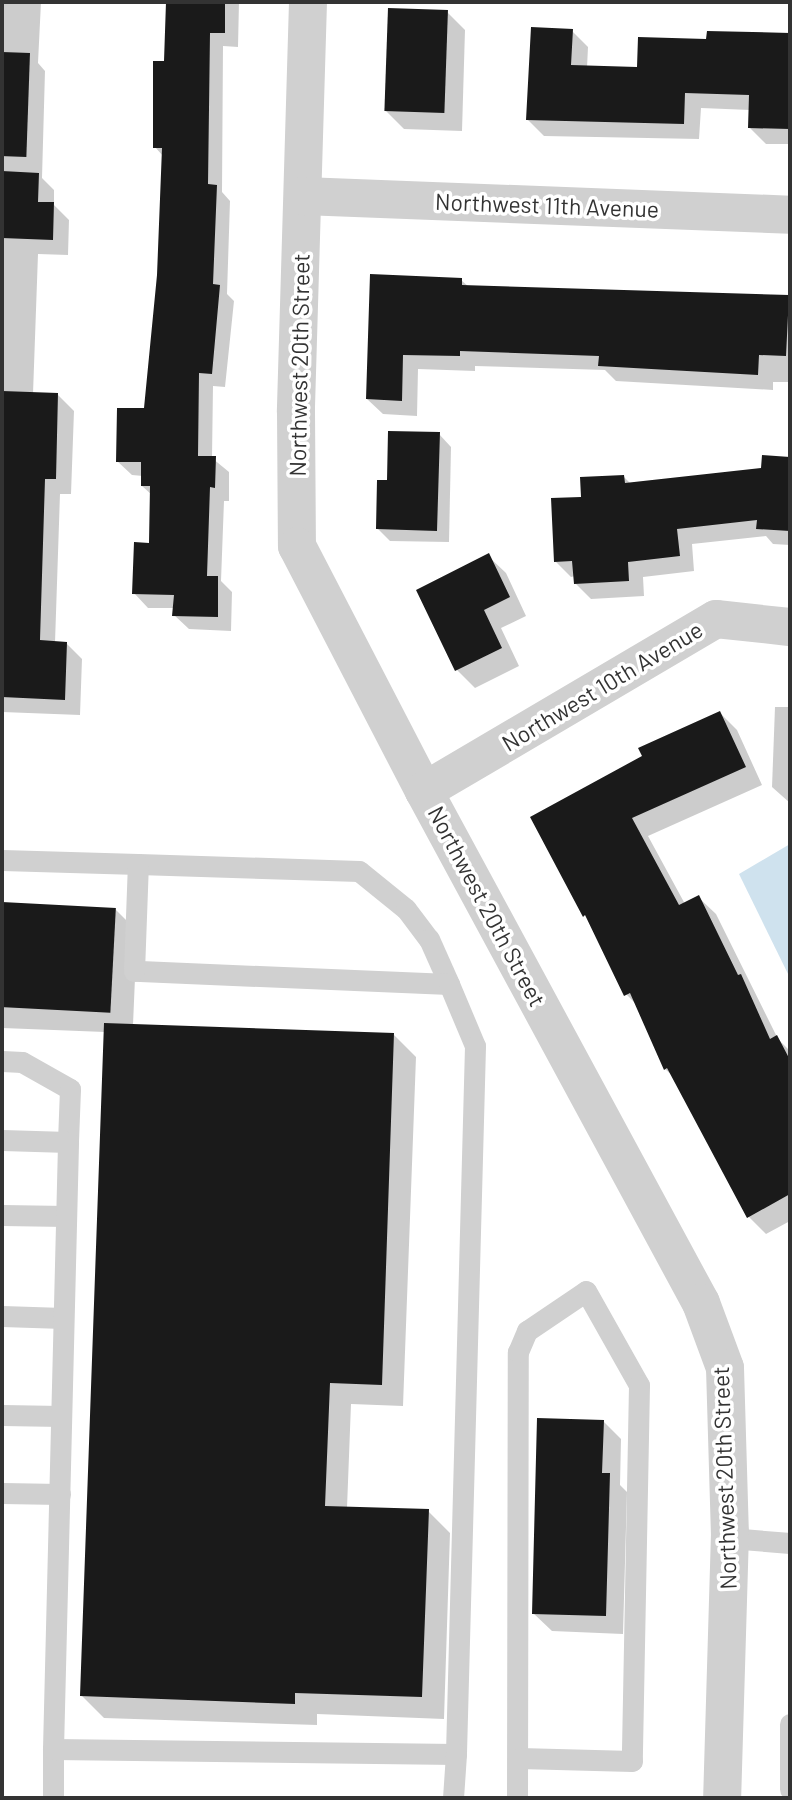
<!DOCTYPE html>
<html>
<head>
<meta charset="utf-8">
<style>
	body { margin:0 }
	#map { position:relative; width:792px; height:1800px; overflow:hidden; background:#fff; font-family:Barlow,sans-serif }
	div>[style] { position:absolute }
	.water>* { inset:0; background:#cfe2ee }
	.shadow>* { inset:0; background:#0003 }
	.building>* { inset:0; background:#1a1a1a; transform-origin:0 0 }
	.lane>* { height:21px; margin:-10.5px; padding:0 10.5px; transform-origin:10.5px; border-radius:10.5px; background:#d0d0d0 }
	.street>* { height:38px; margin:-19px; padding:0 19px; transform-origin:19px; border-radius:19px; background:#d0d0d0 }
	span { translate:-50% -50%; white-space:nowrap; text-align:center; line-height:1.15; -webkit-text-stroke:7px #fff; paint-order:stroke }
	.street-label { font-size:23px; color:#333 }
	.frame { position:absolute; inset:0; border:4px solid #333; pointer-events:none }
</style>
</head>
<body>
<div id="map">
	<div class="water">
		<i style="clip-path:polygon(790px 844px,790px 978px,739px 874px)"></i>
	</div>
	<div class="shadow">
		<i style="clip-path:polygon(2px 2px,41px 2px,38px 63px,45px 71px,42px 178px,54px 190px,54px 205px,69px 220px,68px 255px,38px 254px,33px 394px,58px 395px,74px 411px,71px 494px,60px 494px,55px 643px,66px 643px,82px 659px,80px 715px,2px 712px)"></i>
		<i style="clip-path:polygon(168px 2px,239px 2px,238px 47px,223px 46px,222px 192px,230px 201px,227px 294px,234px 301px,225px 387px,213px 386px,212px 458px,229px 472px,229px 501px,224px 501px,221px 581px,232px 592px,231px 631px,189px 629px,174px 615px,175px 608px,148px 608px,134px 593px,150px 545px,152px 495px,142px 486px,143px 476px,132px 475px,117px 461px,146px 410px,159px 275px,163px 156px,155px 147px,166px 62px)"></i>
		<i style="clip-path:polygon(447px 12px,465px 30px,462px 131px,404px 129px,386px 111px)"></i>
		<i style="clip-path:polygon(572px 31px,588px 47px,587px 68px,639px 69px,708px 41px,708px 32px,790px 35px,790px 144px,766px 144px,750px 128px,750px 110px,701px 108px,699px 139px,544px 136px,528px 120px)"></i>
		<i style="clip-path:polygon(461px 280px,469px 287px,788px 297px,790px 382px,773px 382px,773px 390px,616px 381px,605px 370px,475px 366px,475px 371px,418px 369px,417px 416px,383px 414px,367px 399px)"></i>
		<i style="clip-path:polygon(439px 434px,451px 447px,449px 542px,390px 541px,377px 528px,389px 481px)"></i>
		<i style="clip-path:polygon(763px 457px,790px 459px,790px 545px,773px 544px,766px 536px,692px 544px,694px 571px,643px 577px,644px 596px,591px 599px,575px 583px,575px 576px,571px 577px,555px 561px,583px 499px,624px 477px,631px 484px,762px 470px)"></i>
		<i style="clip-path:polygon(488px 556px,506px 573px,526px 616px,501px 628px,519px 666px,475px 688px,457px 670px,418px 591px)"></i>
		<i style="clip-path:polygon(775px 707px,790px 707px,790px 803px,772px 787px)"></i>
		<i style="clip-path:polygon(720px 713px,737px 730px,762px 785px,648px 836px,685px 904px,698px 897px,716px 914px,778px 1039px,790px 1051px,790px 1221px,766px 1234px,749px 1217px,675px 1078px,665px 1069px,638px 1006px,626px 994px,590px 922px,532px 818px)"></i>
		<i style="clip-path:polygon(2px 904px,115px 909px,137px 931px,133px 1025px,394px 1035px,416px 1057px,403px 1406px,351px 1404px,347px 1508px,428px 1511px,450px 1533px,444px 1719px,317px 1714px,317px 1725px,104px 1718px,82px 1696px,105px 1032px,2px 1028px)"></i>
		<i style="clip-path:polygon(603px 1421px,621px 1439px,620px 1485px,627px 1492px,623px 1634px,552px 1631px,533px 1613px)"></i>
	</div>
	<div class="building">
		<i style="clip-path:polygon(166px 2px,225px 2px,225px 33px,210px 33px,208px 184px,217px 185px,213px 284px,220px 285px,212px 374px,199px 373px,198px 456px,216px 456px,215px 488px,210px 487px,207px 576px,218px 576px,218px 617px,172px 616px,174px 595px,132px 594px,134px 542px,149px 543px,150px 486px,141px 486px,141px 462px,116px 462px,117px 408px,144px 408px,157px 275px,162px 148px,153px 148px,153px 61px,164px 61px)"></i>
		<i style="left:388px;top:8px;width:60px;height:103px;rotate:2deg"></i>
		<i style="clip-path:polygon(531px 27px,573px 29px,571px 65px,637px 67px,638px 37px,706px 39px,707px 31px,790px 33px,790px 129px,748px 128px,749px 95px,685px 93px,684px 124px,526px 120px)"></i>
		<i style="left:2px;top:52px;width:28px;height:104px;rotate:2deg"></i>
		<i style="clip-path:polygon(2px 171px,39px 173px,38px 202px,54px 202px,53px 240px,2px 238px)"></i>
		<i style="clip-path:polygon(370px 274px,462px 278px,462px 285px,789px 295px,786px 356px,759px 355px,758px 375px,598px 366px,599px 356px,460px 351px,460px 356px,403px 355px,402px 401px,366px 399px)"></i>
		<i style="clip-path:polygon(2px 391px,58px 393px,56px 479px,45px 479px,40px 640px,67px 642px,65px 700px,2px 697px)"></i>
		<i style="clip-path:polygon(388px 431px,440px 432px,437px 531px,376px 529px,377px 480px,387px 480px)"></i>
		<i style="clip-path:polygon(762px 455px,790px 457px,790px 531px,756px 529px,757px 520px,677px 529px,680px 556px,628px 562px,629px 581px,574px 584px,572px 561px,554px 562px,551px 498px,581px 497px,580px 477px,624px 475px,625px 483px,761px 468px)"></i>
		<i style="clip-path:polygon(489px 553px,510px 597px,484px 610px,502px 648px,455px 671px,416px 590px)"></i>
		<i style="clip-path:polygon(720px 711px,746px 767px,632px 818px,679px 905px,699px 895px,738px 975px,741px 974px,770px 1039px,777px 1035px,790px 1060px,790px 1194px,747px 1218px,667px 1068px,664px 1070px,630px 993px,624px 996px,585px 915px,583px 917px,530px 817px,642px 756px,638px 748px)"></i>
		<i style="left:2px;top:902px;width:114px;height:105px;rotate:3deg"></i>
		<i style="clip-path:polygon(104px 1023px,394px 1033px,382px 1385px,330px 1383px,325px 1506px,429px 1509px,422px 1697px,295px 1693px,295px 1704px,80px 1696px)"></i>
		<i style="clip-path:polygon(537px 1418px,604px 1420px,602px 1473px,610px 1473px,606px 1616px,532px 1614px)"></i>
	</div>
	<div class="lane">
		<i style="left:2px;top:860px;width:136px;rotate:1.7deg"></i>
		<i style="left:138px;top:864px;width:221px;rotate:1.8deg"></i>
		<i style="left:359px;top:871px;width:60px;rotate:39deg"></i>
		<i style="left:406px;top:909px;width:38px;rotate:53deg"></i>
		<i style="left:429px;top:939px;width:49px;rotate:66deg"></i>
		<i style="left:449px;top:984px;width:315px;rotate:-177.6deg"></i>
		<i style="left:134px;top:971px;width:107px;rotate:-87.9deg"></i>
		<i style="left:449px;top:984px;width:67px;rotate:67.2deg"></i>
		<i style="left:475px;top:1046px;width:708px;rotate:91.54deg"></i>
		<i style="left:2px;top:1061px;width:20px;rotate:3deg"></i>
		<i style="left:22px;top:1062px;width:55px;rotate:29.4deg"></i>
		<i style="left:70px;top:1089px;width:53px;rotate:92.2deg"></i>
		<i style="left:68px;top:1142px;width:66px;rotate:-178.3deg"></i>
		<i style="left:2px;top:1215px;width:64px;rotate:0.9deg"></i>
		<i style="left:2px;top:1316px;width:61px;rotate:1.9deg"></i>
		<i style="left:2px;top:1415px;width:59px;rotate:1deg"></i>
		<i style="left:2px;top:1493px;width:58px;rotate:1deg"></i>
		<i style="left:729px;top:1538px;width:61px;rotate:4.7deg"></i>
		<i style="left:790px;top:1724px;width:65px;rotate:90deg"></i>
		<i style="left:53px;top:1749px;width:607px;rotate:-88.58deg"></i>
		<i style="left:53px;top:1798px;width:49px;rotate:-90deg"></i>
		<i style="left:53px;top:1749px;width:403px;rotate:0.7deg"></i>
		<i style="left:456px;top:1754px;width:44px;rotate:93.9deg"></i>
		<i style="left:517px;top:1798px;width:446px;rotate:-89.9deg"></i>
		<i style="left:518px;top:1352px;width:23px;rotate:-67deg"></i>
		<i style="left:527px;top:1331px;width:71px;rotate:-34.1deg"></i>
		<i style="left:586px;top:1291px;width:108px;rotate:60.6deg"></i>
		<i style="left:639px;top:1385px;width:376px;rotate:91.1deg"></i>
		<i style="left:632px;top:1761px;width:113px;rotate:-178.5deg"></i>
	</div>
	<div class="street">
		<i style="left:308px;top:2px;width:410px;rotate:91.7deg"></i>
		<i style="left:296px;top:412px;width:134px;rotate:89.6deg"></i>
		<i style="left:297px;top:546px;width:276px;rotate:62.6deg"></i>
		<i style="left:424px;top:791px;width:582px;rotate:61.59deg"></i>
		<i style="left:701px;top:1303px;width:69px;rotate:69.7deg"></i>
		<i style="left:725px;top:1368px;width:165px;rotate:88.3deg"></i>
		<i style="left:730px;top:1533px;width:265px;rotate:91.7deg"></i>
		<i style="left:303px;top:196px;width:487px;rotate:2.2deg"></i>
		<i style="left:424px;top:791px;width:339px;rotate:-30.5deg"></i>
		<i style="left:716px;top:619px;width:74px;rotate:6.2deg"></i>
	</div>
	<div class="street-label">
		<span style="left:547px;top:205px;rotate:2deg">Northwest 11th Avenue</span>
		<span style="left:299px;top:365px;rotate:-89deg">Northwest 20th Street</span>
		<span style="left:602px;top:686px;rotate:-31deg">Northwest 10th Avenue</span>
		<span style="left:487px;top:906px;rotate:62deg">Northwest 20th Street</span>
		<span style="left:724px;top:1478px;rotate:-92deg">Northwest 20th Street</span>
	</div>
	<div class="frame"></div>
</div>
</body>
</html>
